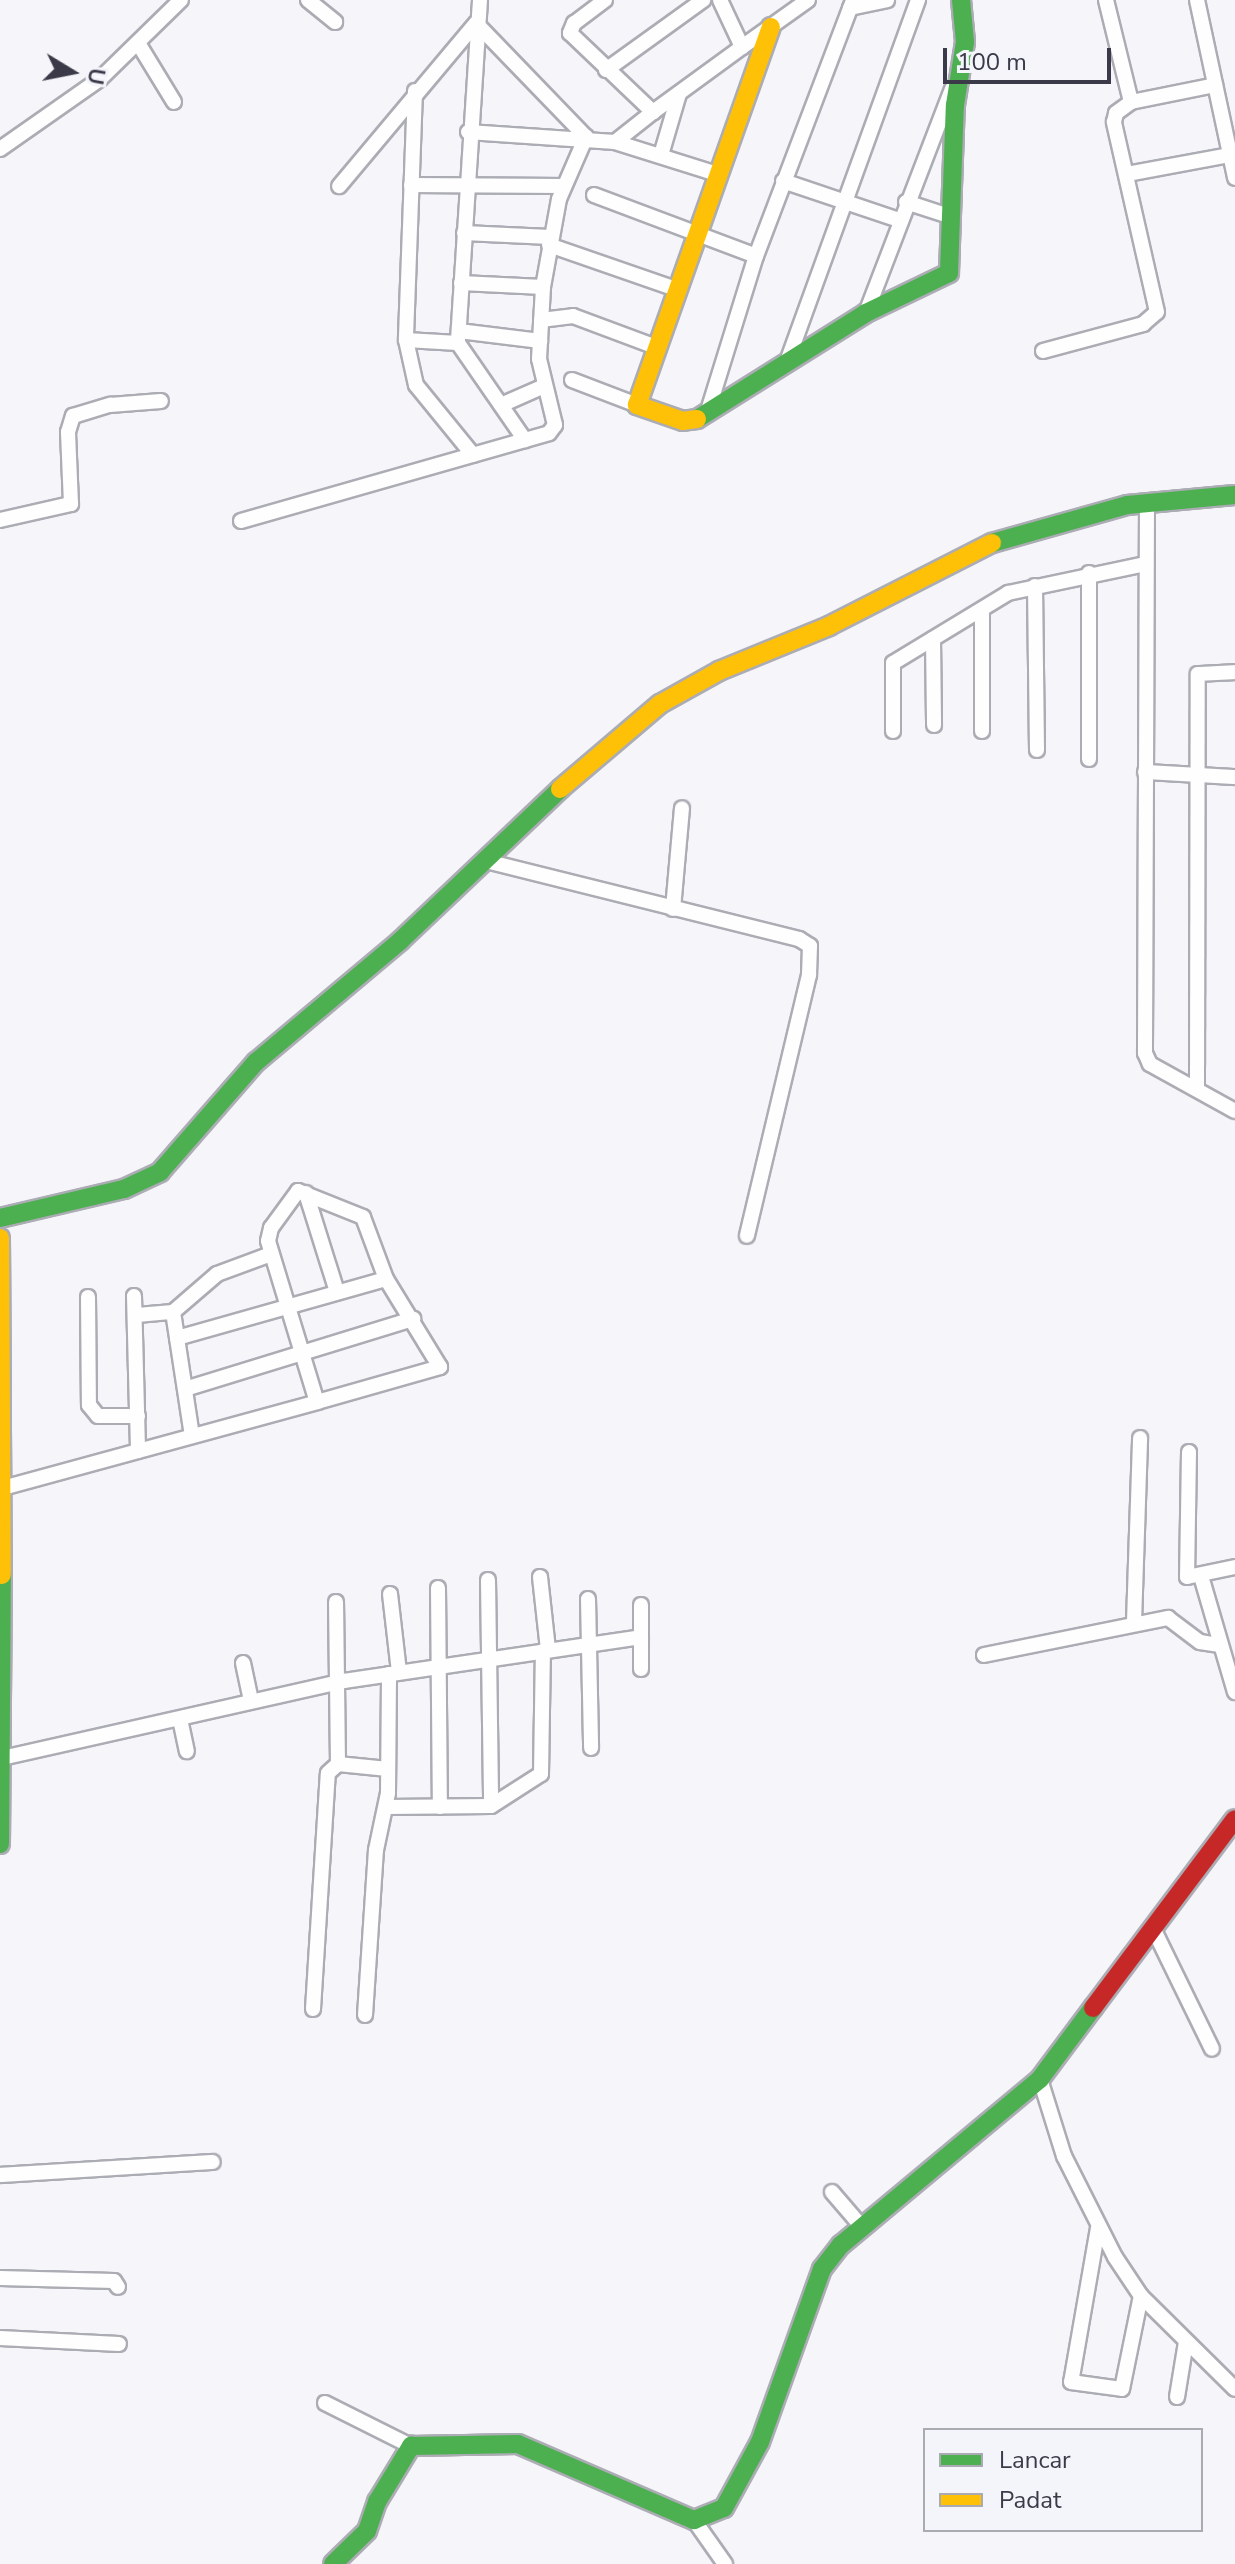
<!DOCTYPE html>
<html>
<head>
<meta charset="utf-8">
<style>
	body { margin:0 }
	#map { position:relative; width:1235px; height:2564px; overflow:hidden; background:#f5f5fa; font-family:"Nunito Sans",sans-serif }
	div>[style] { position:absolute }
	.roads { filter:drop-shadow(2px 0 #acacb4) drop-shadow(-2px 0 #acacb4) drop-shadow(0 2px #acacb4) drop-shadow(0 -2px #acacb4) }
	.street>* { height:14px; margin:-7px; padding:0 7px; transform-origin:7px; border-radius:7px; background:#fefefe }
	.fast>* { height:18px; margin:-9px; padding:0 9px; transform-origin:9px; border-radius:9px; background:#4caf50 }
	.slow>* { height:18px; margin:-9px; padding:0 9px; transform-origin:9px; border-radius:9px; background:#ffc107 }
	.jam>* { height:18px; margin:-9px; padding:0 9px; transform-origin:9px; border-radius:9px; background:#c62828 }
	span { translate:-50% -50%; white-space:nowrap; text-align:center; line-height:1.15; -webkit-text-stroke:8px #f4f4fb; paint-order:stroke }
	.legend { position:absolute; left:923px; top:2428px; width:280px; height:104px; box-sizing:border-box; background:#f4f4fb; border:2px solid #aaaab3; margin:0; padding:10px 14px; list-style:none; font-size:24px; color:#3b3a48 }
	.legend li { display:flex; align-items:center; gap:16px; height:40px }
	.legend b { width:40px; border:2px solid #aaaab3 }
	.north { position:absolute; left:32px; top:32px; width:80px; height:80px; -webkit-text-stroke:6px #f4f4fb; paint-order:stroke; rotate:100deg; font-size:22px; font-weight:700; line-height:32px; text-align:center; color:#3b3a48 }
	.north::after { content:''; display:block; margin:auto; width:28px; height:36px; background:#3b3a48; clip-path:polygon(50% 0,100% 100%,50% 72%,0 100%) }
	.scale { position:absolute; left:943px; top:48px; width:168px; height:36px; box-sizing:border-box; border:4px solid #3b3a48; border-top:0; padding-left:10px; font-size:24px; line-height:28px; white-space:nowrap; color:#3b3a48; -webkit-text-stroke:6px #f4f4fb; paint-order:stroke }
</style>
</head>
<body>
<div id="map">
	<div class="roads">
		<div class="street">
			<i style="left:308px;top:0;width:35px;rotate:39deg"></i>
			<i style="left:480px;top:0;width:344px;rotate:93.7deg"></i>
			<i style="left:458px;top:343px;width:118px;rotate:55.4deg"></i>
			<i style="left:605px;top:0;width:39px;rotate:143deg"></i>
			<i style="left:574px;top:23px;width:11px;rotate:112deg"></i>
			<i style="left:570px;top:33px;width:115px;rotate:43.6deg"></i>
			<i style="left:653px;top:112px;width:110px;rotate:-36.1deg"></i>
			<i style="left:720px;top:0;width:52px;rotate:64.9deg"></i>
			<i style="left:742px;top:47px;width:81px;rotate:-35.5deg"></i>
			<i style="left:1106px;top:0;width:105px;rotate:76.2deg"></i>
			<i style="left:1131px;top:102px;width:86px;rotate:-11.4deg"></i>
			<i style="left:1197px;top:0;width:182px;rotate:77.9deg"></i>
			<i style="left:850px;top:8px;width:38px;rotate:-12deg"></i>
			<i style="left:138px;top:43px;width:69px;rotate:58.6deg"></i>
			<i style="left:606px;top:70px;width:120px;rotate:-35.8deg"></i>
			<i style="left:415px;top:91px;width:249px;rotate:92.1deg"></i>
			<i style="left:406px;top:340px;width:52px;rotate:3.3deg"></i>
			<i style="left:468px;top:132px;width:147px;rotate:3.9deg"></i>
			<i style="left:615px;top:142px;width:107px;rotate:17.4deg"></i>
			<i style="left:615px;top:142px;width:48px;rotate:-38.3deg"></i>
			<i style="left:0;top:149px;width:122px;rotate:-35deg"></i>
			<i style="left:100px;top:79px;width:113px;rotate:-44.3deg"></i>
			<i style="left:661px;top:155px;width:64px;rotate:-73.6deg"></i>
			<i style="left:1127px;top:174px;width:105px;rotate:-10.5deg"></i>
			<i style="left:783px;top:181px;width:122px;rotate:18.6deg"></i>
			<i style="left:411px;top:185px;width:153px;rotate:0.4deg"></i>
			<i style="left:594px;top:195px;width:173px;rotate:20.6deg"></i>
			<i style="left:906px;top:202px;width:48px;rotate:18.1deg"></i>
			<i style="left:464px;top:233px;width:86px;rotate:2.7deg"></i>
			<i style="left:549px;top:245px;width:134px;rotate:19.1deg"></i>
			<i style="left:461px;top:283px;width:82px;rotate:2.8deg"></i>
			<i style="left:866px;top:313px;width:240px;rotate:-69deg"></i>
			<i style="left:541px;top:320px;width:32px;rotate:-7deg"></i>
			<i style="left:573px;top:316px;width:89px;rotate:20.5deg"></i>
			<i style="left:459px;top:331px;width:82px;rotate:7deg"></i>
			<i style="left:406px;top:340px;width:46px;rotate:77.5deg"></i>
			<i style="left:416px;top:385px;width:90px;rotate:50.8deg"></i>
			<i style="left:1043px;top:351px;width:104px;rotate:-15.1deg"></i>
			<i style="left:1143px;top:324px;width:18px;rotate:-41deg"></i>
			<i style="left:1157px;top:312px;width:195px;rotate:-102.8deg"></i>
			<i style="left:1114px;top:122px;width:9px;rotate:-77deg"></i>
			<i style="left:1116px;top:113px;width:19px;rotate:-36deg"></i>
			<i style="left:787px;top:362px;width:385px;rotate:-70.1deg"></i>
			<i style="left:572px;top:380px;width:70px;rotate:21deg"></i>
			<i style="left:501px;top:405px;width:45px;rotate:-23.7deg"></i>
			<i style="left:707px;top:414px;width:165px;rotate:-72.8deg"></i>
			<i style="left:756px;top:256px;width:274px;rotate:-69.2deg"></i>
			<i style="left:1147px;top:503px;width:550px;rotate:90.21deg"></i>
			<i style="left:1145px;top:1053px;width:12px;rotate:66deg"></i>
			<i style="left:1150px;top:1064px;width:97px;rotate:28.9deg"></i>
			<i style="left:0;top:520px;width:73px;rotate:-12.7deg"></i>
			<i style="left:71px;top:504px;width:72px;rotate:-92.4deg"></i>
			<i style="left:68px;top:432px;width:17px;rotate:-73deg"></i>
			<i style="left:73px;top:416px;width:39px;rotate:-17deg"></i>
			<i style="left:110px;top:405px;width:51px;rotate:-4.5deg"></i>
			<i style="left:241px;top:521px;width:320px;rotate:-15.9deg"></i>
			<i style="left:549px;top:433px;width:10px;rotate:-53deg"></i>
			<i style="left:555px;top:425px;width:68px;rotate:-103.6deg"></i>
			<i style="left:539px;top:359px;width:72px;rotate:-86.8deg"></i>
			<i style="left:543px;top:287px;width:89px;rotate:-79.7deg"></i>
			<i style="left:559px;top:199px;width:68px;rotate:-66.5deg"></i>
			<i style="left:586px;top:137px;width:158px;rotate:-134deg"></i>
			<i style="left:476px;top:23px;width:213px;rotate:130deg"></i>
			<i style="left:1035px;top:586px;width:164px;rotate:89.3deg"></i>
			<i style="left:933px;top:639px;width:86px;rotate:89.3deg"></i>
			<i style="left:893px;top:731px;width:68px;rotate:-90deg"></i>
			<i style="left:893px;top:663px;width:135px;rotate:-31.3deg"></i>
			<i style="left:1008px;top:593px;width:141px;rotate:-11.9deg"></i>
			<i style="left:982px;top:731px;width:120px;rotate:-90deg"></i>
			<i style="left:1089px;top:759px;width:186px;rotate:-90deg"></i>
			<i style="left:1145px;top:772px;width:90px;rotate:3.2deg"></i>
			<i style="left:486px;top:861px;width:323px;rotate:14deg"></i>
			<i style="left:799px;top:939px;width:13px;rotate:32deg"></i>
			<i style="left:810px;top:946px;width:29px;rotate:92deg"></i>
			<i style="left:809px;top:975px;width:268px;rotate:103.4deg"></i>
			<i style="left:673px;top:909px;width:101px;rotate:-84.9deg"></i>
			<i style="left:1197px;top:1087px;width:413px;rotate:-89.9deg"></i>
			<i style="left:1198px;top:674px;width:37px;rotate:-3deg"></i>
			<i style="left:306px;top:1193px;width:104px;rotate:72.6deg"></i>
			<i style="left:134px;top:1296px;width:155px;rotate:88.5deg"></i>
			<i style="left:88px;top:1297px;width:108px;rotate:89.5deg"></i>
			<i style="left:89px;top:1405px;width:14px;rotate:51deg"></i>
			<i style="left:98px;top:1416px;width:40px"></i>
			<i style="left:137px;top:1315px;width:36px;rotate:-5deg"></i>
			<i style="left:177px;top:1338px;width:217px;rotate:-15.8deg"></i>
			<i style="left:185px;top:1389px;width:239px;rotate:-17.1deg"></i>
			<i style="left:192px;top:1436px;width:125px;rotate:-98.7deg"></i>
			<i style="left:173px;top:1312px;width:58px;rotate:-40.8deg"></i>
			<i style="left:217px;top:1274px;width:58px;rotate:-20.3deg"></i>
			<i style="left:1189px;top:1452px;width:125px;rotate:90.9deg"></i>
			<i style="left:1187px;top:1577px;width:49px;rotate:-11.8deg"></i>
			<i style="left:3px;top:1488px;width:326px;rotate:-15.3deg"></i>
			<i style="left:317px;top:1402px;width:128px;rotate:-15.9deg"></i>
			<i style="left:440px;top:1367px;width:103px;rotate:-121.5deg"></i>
			<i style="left:386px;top:1279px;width:66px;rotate:-110.4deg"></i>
			<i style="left:363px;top:1217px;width:70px;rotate:-158.2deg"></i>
			<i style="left:298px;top:1191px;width:46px;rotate:126.1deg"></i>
			<i style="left:271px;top:1228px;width:13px;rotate:103deg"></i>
			<i style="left:268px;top:1241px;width:168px;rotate:73.1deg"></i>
			<i style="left:1201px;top:1576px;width:121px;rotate:73.7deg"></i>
			<i style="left:540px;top:1577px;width:73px;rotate:83.7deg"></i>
			<i style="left:488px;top:1580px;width:226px;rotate:89.2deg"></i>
			<i style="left:438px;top:1588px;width:219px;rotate:89.5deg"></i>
			<i style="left:390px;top:1594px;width:79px;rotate:83.4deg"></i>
			<i style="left:588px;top:1599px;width:149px;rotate:88.8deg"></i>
			<i style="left:1134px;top:1622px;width:184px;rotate:-88.1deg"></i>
			<i style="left:984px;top:1655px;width:188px;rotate:-11.4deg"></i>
			<i style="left:1168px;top:1618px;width:40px;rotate:37deg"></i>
			<i style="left:1200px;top:1642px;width:20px;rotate:9deg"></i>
			<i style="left:243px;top:1663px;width:39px;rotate:78deg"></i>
			<i style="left:641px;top:1669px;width:64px;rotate:-90deg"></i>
			<i style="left:180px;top:1719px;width:33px;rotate:78deg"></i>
			<i style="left:2px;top:1758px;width:351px;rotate:-12.7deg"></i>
			<i style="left:344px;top:1681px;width:300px;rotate:-8.4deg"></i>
			<i style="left:338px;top:1764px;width:50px;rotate:5.7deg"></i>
			<i style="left:387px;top:1807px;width:104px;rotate:-0.6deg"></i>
			<i style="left:491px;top:1806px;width:59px;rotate:-32.6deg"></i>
			<i style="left:541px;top:1774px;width:123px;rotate:-89.1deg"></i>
			<i style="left:1154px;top:1930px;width:132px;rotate:64deg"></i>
			<i style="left:313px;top:2009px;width:236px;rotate:-86.4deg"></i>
			<i style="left:328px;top:1773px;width:13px;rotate:-42deg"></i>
			<i style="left:338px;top:1764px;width:162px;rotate:-90.7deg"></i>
			<i style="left:365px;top:2015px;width:165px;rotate:-86.2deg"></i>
			<i style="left:376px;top:1850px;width:58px;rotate:-78.1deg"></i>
			<i style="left:388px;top:1793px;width:119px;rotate:-89.5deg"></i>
			<i style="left:1040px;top:2079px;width:81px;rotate:72.7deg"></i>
			<i style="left:1064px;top:2156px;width:113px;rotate:63.2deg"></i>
			<i style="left:1115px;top:2257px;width:47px;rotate:56.3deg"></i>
			<i style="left:1141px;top:2296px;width:132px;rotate:44.7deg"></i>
			<i style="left:0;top:2175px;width:213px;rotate:-3.5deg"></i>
			<i style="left:832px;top:2192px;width:46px;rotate:49.4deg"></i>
			<i style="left:1098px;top:2228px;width:156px;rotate:99.9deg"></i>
			<i style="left:1071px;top:2382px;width:51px;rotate:7.8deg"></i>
			<i style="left:1122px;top:2389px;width:95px;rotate:-78.5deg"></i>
			<i style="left:0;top:2278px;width:114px;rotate:1.5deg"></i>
			<i style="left:114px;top:2281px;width:7px;rotate:56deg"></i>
			<i style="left:0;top:2338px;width:119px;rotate:2.9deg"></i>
			<i style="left:1177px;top:2397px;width:56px;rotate:-80.7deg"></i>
			<i style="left:325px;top:2403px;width:96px;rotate:26.6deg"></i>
			<i style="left:694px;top:2520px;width:54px;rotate:54.8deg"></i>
		</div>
		<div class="fast">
			<i style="left:697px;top:419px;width:199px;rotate:-32.1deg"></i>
			<i style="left:866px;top:313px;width:92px;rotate:-25.7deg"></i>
			<i style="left:949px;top:273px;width:168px;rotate:-88deg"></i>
			<i style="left:955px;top:105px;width:64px;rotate:-81deg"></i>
			<i style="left:965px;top:42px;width:42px;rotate:-95.4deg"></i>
			<i style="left:992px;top:543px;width:140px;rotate:-15.7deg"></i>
			<i style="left:1127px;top:505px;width:108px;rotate:-5.3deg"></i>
			<i style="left:0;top:1218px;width:127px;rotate:-13.2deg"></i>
			<i style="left:124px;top:1189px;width:40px;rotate:-25deg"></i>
			<i style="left:160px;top:1172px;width:146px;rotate:-48.9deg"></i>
			<i style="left:256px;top:1062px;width:188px;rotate:-40deg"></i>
			<i style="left:400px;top:941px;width:221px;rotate:-43.5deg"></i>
			<i style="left:0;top:1844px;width:269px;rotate:-89.6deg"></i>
			<i style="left:333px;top:2564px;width:47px;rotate:-44.1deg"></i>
			<i style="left:367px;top:2531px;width:31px;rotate:-71deg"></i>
			<i style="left:377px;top:2502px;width:66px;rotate:-58.7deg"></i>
			<i style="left:411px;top:2446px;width:107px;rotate:-1.1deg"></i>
			<i style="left:518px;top:2444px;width:192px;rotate:23.4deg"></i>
			<i style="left:694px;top:2520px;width:32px;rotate:-22deg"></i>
			<i style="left:724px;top:2508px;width:75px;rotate:-61.4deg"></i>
			<i style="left:760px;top:2442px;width:184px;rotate:-70.3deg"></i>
			<i style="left:822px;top:2269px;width:31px;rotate:-52deg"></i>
			<i style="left:841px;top:2245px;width:259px;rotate:-39.8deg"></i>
			<i style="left:1040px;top:2079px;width:89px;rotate:-53.3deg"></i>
		</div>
		<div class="slow">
			<i style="left:697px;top:419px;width:14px;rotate:172deg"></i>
			<i style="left:683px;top:421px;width:49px;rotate:-160.8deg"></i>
			<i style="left:637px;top:405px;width:401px;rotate:-70.5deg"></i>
			<i style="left:560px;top:789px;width:131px;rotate:-40.4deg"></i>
			<i style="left:660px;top:704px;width:68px;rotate:-29.2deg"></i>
			<i style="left:719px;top:671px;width:119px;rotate:-22.2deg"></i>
			<i style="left:829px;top:626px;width:183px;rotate:-27deg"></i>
			<i style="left:0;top:1238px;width:337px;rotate:89.7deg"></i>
		</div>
		<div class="jam">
			<i style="left:1093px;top:2008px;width:236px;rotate:-53.1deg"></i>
		</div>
	</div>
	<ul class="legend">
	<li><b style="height:10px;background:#4caf50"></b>Lancar</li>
	<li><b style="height:10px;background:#ffc107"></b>Padat</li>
	</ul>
	<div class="north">U</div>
	<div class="scale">100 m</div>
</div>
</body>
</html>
